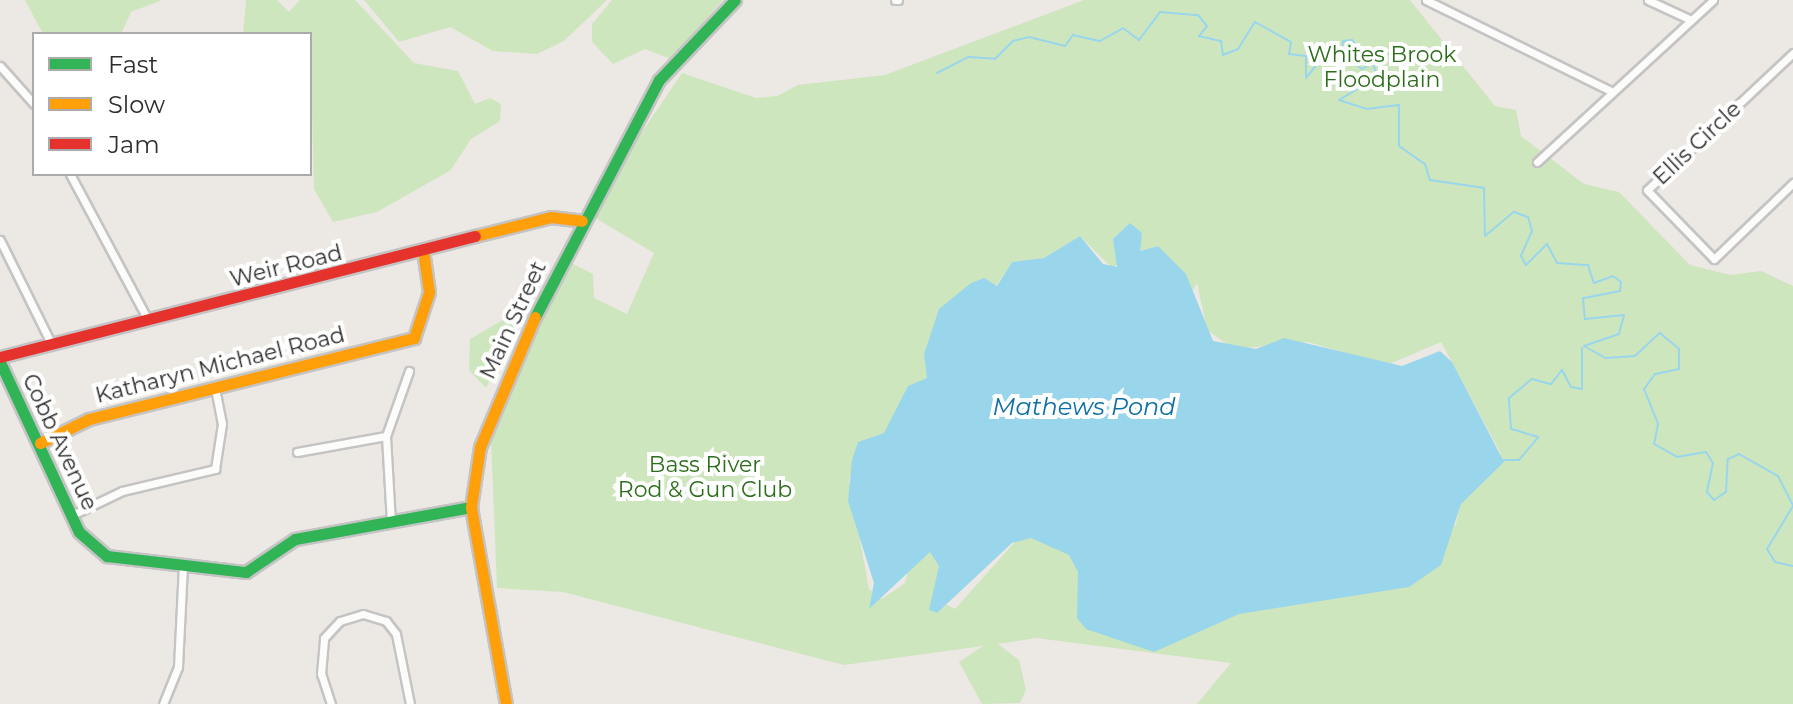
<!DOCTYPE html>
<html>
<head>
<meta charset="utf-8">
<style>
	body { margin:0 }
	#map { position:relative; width:1793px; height:704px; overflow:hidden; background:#ece8e4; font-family:Montserrat,sans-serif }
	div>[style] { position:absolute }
	.green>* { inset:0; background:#cee6be }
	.water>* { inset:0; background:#99d6ec }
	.stream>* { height:2px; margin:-1px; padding:0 1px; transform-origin:1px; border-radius:1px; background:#99d6ec }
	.roads { filter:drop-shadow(2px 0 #c5c4c5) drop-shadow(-2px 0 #c5c4c5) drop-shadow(0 2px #c5c4c5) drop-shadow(0 -2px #c5c4c5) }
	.street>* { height:7px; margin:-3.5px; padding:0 3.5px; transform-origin:3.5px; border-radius:3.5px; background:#fcfcfb }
	.fast>* { height:11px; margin:-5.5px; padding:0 5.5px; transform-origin:5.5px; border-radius:5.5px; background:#30b455 }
	.slow>* { height:11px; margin:-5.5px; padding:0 5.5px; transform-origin:5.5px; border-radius:5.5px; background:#ff9f0a }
	.jam>* { height:11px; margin:-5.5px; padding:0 5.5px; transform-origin:5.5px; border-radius:5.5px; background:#e5322d }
	span { translate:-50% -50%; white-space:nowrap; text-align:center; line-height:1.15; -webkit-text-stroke:8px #fff; paint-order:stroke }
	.park-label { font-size:22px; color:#2c6e1b }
	.street-label { font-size:22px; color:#2e2e2e }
	.water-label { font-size:24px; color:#0d6fa3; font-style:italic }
	.legend { position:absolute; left:32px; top:32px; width:280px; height:144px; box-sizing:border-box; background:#fff; border:2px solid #ababab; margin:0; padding:10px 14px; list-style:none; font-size:24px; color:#2e2e2e }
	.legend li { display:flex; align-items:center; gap:16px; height:40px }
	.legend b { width:40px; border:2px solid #ababab }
</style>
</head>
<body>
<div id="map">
	<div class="green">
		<i style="clip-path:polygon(25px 0,162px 0,131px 12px,121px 34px,43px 34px)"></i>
		<i style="clip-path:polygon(246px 0,277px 0,289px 12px,300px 0,355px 0,414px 63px,458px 71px,475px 104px,490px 98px,501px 104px,500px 121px,471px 139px,451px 170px,377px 212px,333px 222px,314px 189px,310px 34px,243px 34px)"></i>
		<i style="clip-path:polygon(364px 0,607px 0,564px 41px,537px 54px,493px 51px,450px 27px,399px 42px)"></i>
		<i style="clip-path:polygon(612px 0,723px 0,671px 59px,645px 49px,613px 64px,592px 42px,592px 24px)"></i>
		<i style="clip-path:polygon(evenodd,1084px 0,1410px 0,1495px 106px,1516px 110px,1521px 136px,1584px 184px,1619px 192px,1690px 265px,1730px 275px,1761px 271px,1793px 286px,1793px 704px,1197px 704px,1231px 663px,1036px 638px,998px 644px,1019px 660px,1026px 690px,1020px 703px,982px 704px,959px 662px,983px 646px,844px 665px,563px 592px,497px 588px,491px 441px,523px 354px,573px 264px,593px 274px,594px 298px,627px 314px,654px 253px,587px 213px,682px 73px,756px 98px,777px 96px,798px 85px,885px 75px,1084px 0,1080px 236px,1113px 269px,1139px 239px,1140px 251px,1158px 246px,1193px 290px,1197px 283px,1207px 330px,1234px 349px,1308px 342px,1387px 365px,1441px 342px,1501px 454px,1463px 490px,1456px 524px,1430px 551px,1251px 609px,1023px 533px,955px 609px,939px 601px,943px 559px,917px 533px,905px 583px,882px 599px,869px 589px,849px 480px,862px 441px,884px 433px,927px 378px,927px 342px,991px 282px,996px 286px,1012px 262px,1044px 258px,1080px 236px)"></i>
		<i style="clip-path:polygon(508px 317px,519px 324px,486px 388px,469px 370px,470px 339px)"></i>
	</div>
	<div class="water">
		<i style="clip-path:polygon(1130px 223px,1142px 233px,1140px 251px,1158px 246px,1186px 274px,1213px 341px,1256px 349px,1284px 338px,1402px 366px,1440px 351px,1452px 362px,1504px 462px,1461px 504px,1441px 565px,1409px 587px,1239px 614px,1154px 652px,1086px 629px,1077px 618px,1078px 572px,1069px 555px,1031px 538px,1012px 543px,937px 613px,929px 610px,939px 566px,930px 552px,869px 609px,874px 583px,848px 501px,852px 460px,858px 442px,884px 433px,908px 386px,927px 378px,924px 354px,939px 309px,971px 283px,984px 278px,997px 286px,1012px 262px,1044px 258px,1080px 236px,1103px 264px,1117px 267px,1113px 239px)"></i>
	</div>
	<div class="stream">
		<i style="left:937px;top:73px;width:36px;rotate:-27deg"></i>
		<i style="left:969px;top:57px;width:26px;rotate:4deg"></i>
		<i style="left:995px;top:59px;width:25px;rotate:-45deg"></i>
		<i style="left:1013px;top:41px;width:16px;rotate:-14deg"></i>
		<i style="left:1029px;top:37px;width:37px;rotate:14deg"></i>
		<i style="left:1065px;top:46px;width:14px;rotate:-54deg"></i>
		<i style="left:1073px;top:35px;width:28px;rotate:13deg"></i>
		<i style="left:1100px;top:41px;width:26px;rotate:-29deg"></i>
		<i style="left:1123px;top:28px;width:20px;rotate:37deg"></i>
		<i style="left:1139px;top:40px;width:35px;rotate:-53deg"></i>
		<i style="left:1160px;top:12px;width:38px;rotate:5deg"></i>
		<i style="left:1198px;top:15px;width:14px;rotate:51deg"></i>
		<i style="left:1207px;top:26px;width:13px;rotate:129deg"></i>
		<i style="left:1199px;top:36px;width:23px;rotate:13deg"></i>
		<i style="left:1221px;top:41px;width:14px;rotate:82deg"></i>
		<i style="left:1223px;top:55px;width:16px;rotate:-22deg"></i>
		<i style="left:1238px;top:49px;width:32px;rotate:-58deg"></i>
		<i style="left:1255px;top:22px;width:41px;rotate:29.1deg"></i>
		<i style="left:1291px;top:42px;width:12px;rotate:99deg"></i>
		<i style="left:1289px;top:54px;width:17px;rotate:7deg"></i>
		<i style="left:1306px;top:56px;width:22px;rotate:90deg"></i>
		<i style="left:1306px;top:78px;width:19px;rotate:-51deg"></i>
		<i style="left:1318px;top:63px;width:24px;rotate:-17deg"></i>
		<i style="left:1341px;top:56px;width:15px;rotate:-82deg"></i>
		<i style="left:1343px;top:41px;width:9px;rotate:-6deg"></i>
		<i style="left:1352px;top:40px;width:13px;rotate:51deg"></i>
		<i style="left:1360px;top:50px;width:14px;rotate:111deg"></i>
		<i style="left:1355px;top:63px;width:9px;rotate:41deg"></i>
		<i style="left:1362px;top:69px;width:13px;rotate:-29deg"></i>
		<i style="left:1373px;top:63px;width:15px;rotate:74deg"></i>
		<i style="left:1377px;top:77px;width:44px;rotate:148.8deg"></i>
		<i style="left:1339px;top:100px;width:28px;rotate:18deg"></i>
		<i style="left:1366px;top:109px;width:33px;rotate:-7deg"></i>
		<i style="left:1399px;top:105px;width:41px;rotate:90deg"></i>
		<i style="left:1399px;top:146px;width:32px;rotate:35deg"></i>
		<i style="left:1425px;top:164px;width:17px;rotate:73deg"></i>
		<i style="left:1430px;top:180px;width:55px;rotate:8.4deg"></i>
		<i style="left:1484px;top:188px;width:48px;rotate:88.8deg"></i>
		<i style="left:1485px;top:236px;width:38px;rotate:-40deg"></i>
		<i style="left:1514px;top:212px;width:15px;rotate:20deg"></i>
		<i style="left:1528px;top:217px;width:15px;rotate:74deg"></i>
		<i style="left:1532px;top:231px;width:27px;rotate:114deg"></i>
		<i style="left:1521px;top:256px;width:10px;rotate:61deg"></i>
		<i style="left:1526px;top:265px;width:30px;rotate:-45deg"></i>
		<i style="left:1547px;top:244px;width:21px;rotate:62deg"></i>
		<i style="left:1557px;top:263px;width:31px;rotate:4deg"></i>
		<i style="left:1588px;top:265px;width:19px;rotate:72deg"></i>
		<i style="left:1594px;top:283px;width:20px;rotate:-20deg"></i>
		<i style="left:1613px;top:276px;width:10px;rotate:37deg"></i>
		<i style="left:1621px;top:282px;width:9px;rotate:96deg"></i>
		<i style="left:1620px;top:291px;width:38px;rotate:169deg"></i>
		<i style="left:1583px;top:298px;width:21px;rotate:85deg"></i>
		<i style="left:1585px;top:319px;width:39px;rotate:-6deg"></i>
		<i style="left:1624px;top:315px;width:20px;rotate:105deg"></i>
		<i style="left:1619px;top:334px;width:37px;rotate:161deg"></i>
		<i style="left:1584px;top:346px;width:25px;rotate:29deg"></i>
		<i style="left:1606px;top:358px;width:29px;rotate:-4deg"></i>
		<i style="left:1635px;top:356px;width:34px;rotate:-43deg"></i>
		<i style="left:1660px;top:333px;width:25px;rotate:40deg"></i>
		<i style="left:1679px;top:349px;width:20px;rotate:90deg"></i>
		<i style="left:1679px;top:369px;width:25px;rotate:168deg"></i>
		<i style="left:1655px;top:374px;width:19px;rotate:126deg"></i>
		<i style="left:1644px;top:389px;width:38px;rotate:68deg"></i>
		<i style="left:1658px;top:424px;width:20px;rotate:101deg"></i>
		<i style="left:1654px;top:444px;width:26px;rotate:29deg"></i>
		<i style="left:1677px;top:457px;width:29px;rotate:-10deg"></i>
		<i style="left:1706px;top:452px;width:13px;rotate:58deg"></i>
		<i style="left:1713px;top:463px;width:30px;rotate:102deg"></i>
		<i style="left:1707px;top:492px;width:11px;rotate:49deg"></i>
		<i style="left:1714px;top:500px;width:14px;rotate:-34deg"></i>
		<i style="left:1726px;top:492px;width:33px;rotate:-87deg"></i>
		<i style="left:1728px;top:459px;width:12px;rotate:-24deg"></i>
		<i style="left:1739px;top:454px;width:45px;rotate:29.4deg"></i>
		<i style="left:1778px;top:476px;width:33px;rotate:63deg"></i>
		<i style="left:1501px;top:460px;width:18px"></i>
		<i style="left:1519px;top:460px;width:30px;rotate:-50deg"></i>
		<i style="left:1538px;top:437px;width:28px;rotate:-163deg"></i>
		<i style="left:1511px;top:429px;width:31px;rotate:-94deg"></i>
		<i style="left:1509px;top:398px;width:30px;rotate:-40deg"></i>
		<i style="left:1532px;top:379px;width:20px;rotate:15deg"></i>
		<i style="left:1551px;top:384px;width:18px;rotate:-52deg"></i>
		<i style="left:1562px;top:370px;width:19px;rotate:62deg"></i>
		<i style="left:1571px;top:387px;width:11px;rotate:10deg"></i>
		<i style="left:1582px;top:389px;width:41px;rotate:-90deg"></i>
		<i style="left:1793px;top:506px;width:50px;rotate:121.2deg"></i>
		<i style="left:1767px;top:549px;width:15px;rotate:58deg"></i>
		<i style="left:1775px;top:562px;width:18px;rotate:13deg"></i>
	</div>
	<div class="roads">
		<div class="street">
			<i style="left:895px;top:0;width:3px"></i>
			<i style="left:1426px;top:0;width:208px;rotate:26.2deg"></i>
			<i style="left:1648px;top:0;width:47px;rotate:24.9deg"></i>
			<i style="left:1793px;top:53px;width:200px;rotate:136.8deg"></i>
			<i style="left:1647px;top:190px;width:96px;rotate:45.8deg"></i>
			<i style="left:1714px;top:259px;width:110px;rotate:-43.9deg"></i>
			<i style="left:0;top:66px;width:51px;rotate:48.2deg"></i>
			<i style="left:1537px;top:162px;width:239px;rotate:-42.6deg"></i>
			<i style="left:70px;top:174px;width:166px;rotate:61.9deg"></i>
			<i style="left:0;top:240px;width:117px;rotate:63.7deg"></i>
			<i style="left:297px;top:452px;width:90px;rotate:-10.2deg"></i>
			<i style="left:72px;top:515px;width:55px;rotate:-25.6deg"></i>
			<i style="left:122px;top:491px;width:96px;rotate:-13.3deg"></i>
			<i style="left:215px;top:469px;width:46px;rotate:-81.2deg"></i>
			<i style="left:222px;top:424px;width:38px;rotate:-101deg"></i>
			<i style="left:391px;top:523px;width:87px;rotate:-93.3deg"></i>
			<i style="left:386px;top:436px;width:69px;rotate:-70.5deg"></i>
			<i style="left:163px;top:704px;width:40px;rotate:-68deg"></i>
			<i style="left:178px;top:667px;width:104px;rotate:-87.2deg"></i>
			<i style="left:331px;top:704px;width:32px;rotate:-108deg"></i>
			<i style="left:321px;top:674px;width:36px;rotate:-85deg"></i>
			<i style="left:324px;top:638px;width:23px;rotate:-47deg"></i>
			<i style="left:340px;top:621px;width:24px;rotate:-17deg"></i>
			<i style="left:363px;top:614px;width:24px;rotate:17deg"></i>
			<i style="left:386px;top:621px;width:16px;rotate:52deg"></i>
			<i style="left:396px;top:634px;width:71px;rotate:78.7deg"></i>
		</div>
		<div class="fast">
			<i style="left:535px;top:317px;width:267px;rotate:-62.4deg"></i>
			<i style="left:659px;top:80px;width:110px;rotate:-46.5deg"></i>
			<i style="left:0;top:362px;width:187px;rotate:65.1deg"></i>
			<i style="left:79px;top:532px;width:37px;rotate:41deg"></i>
			<i style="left:107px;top:556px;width:140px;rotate:6.6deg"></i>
			<i style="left:246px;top:572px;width:59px;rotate:-34deg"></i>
			<i style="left:295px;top:539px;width:179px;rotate:-10.3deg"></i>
		</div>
		<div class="slow">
			<i style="left:475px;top:236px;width:78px;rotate:-14deg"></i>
			<i style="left:551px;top:217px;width:31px;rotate:7deg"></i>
			<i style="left:40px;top:443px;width:55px;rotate:-26.1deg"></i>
			<i style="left:89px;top:419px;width:335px;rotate:-14deg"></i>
			<i style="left:414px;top:338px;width:48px;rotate:-71.9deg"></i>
			<i style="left:429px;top:292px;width:42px;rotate:-98.1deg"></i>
			<i style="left:506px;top:704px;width:200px;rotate:-100.1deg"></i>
			<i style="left:471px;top:507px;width:61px;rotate:-81.5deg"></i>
			<i style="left:480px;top:447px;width:141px;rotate:-67.1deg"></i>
		</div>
		<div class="jam">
			<i style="left:0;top:357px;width:490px;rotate:-14.3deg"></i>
		</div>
	</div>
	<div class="park-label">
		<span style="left:1382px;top:67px">Whites Brook<br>Floodplain</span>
		<span style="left:705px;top:477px">Bass River<br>Rod &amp; Gun Club</span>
	</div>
	<div class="street-label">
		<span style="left:1697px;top:143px;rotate:-43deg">Ellis Circle</span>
		<span style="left:286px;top:266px;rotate:-14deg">Weir Road</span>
		<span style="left:513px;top:320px;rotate:-65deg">Main Street</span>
		<span style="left:220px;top:365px;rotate:-14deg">Katharyn Michael Road</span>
		<span style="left:60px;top:442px;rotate:65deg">Cobb Avenue</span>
	</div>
	<div class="water-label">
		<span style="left:1084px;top:407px">Mathews Pond</span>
	</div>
	<ul class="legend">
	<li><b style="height:10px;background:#30b455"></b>Fast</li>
	<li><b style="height:10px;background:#ff9f0a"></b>Slow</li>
	<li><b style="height:10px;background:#e5322d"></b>Jam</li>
	</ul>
</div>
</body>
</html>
